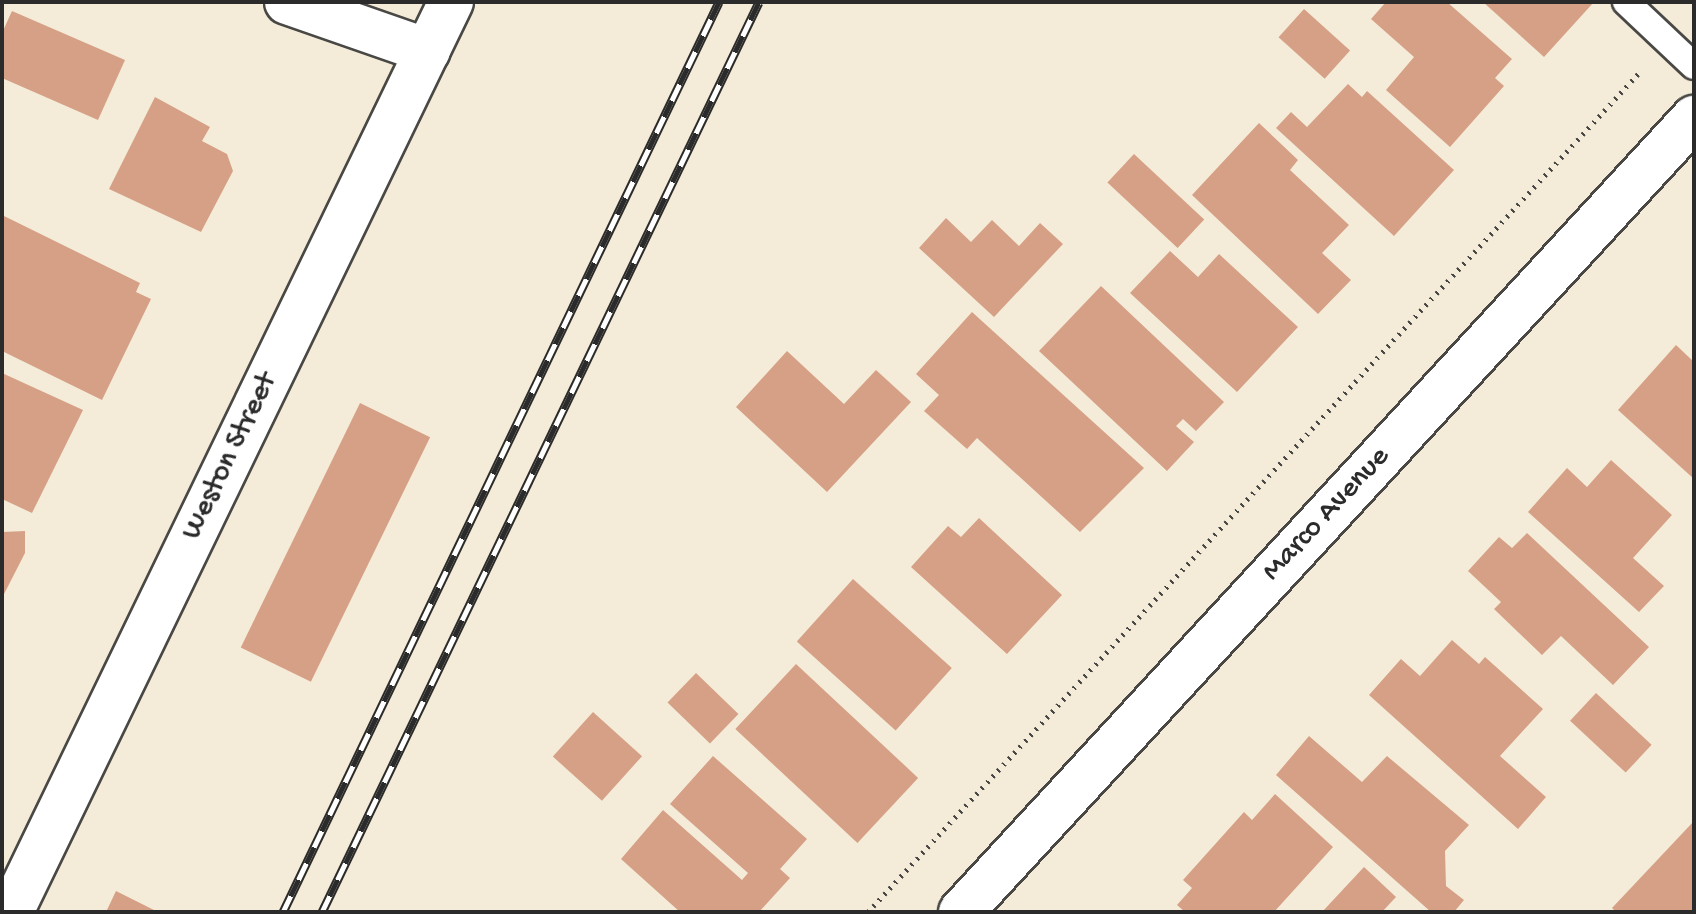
<!DOCTYPE html>
<html>
<head>
<meta charset="utf-8">
<style>
	body { margin:0 }
	#map { position:relative; width:1696px; height:914px; overflow:hidden; background:#f4ecd8; font-family:"Gochi Hand",sans-serif }
	div>[style] { position:absolute }
	.building>* { inset:0; background:#d6a086; transform-origin:0 0 }
	.path>* { height:5px; margin-top:-2.5px; transform-origin:0; background:repeating-linear-gradient(90deg,#494845 0 2px,transparent 0 8px) }
	.roads { filter:drop-shadow(2px 0 #494845) drop-shadow(-2px 0 #494845) drop-shadow(0 2px #494845) drop-shadow(0 -2px #494845) }
	.service>* { height:26px; margin:-13px; padding:0 13px; transform-origin:13px; border-radius:13px; background:#fff }
	.minor>* { height:44px; margin:-22px; padding:0 22px; transform-origin:22px; border-radius:22px; background:#fff }
	.tertiary>* { height:44px; margin:-22px; padding:0 22px; transform-origin:22px; border-radius:22px; background:#fff }
	.rail>* { height:9px; margin-top:-4.5px; transform-origin:0; background:repeating-linear-gradient(90deg,#fff 0 18px,#2b2b2b 0 36px); box-sizing:border-box; border-block:2px solid #2b2b2b }
	span { translate:-50% -50%; white-space:nowrap; text-align:center; line-height:1.15; -webkit-text-stroke:6px #fff; paint-order:stroke }
	.street-label { font-size:30px; color:#2b2b2b }
	.frame { position:absolute; inset:0; border:4px solid #2b2b2b; pointer-events:none }
</style>
</head>
<body>
<div id="map">
	<div class="building">
		<i style="clip-path:polygon(1386px 2px,1447px 2px,1512px 59px,1495px 78px,1504px 86px,1450px 147px,1386px 90px,1414px 57px,1371px 19px)"></i>
		<i style="clip-path:polygon(1483px 2px,1594px 2px,1544px 57px)"></i>
		<i style="left:1304px;top:9px;width:62px;height:38px;rotate:42deg"></i>
		<i style="clip-path:polygon(12px 11px,125px 60px,98px 120px,2px 78px,2px 33px)"></i>
		<i style="clip-path:polygon(1348px 84px,1362px 97px,1367px 91px,1454px 170px,1394px 236px,1276px 128px,1291px 112px,1307px 127px)"></i>
		<i style="clip-path:polygon(155px 97px,210px 127px,202px 141px,227px 154px,233px 171px,201px 232px,109px 189px)"></i>
		<i style="clip-path:polygon(1259px 123px,1298px 160px,1290px 170px,1349px 225px,1322px 253px,1351px 280px,1318px 314px,1192px 195px)"></i>
		<i style="left:1134px;top:154px;width:96px;height:39px;rotate:43deg"></i>
		<i style="clip-path:polygon(2px 215px,140px 283px,136px 292px,151px 299px,102px 400px,2px 351px)"></i>
		<i style="clip-path:polygon(946px 218px,971px 242px,992px 220px,1019px 246px,1040px 223px,1063px 244px,994px 317px,919px 248px)"></i>
		<i style="clip-path:polygon(1170px 251px,1198px 277px,1219px 254px,1298px 327px,1237px 392px,1130px 293px)"></i>
		<i style="clip-path:polygon(1101px 286px,1224px 402px,1196px 431px,1183px 419px,1176px 426px,1194px 442px,1167px 471px,1039px 351px)"></i>
		<i style="clip-path:polygon(972px 312px,1144px 468px,1080px 532px,977px 438px,967px 449px,924px 411px,939px 395px,916px 374px)"></i>
		<i style="clip-path:polygon(1676px 345px,1694px 362px,1694px 479px,1618px 410px)"></i>
		<i style="clip-path:polygon(787px 351px,844px 404px,876px 370px,911px 402px,827px 492px,736px 407px)"></i>
		<i style="clip-path:polygon(2px 373px,83px 410px,32px 513px,2px 499px)"></i>
		<i style="left:360px;top:403px;width:78px;height:272px;rotate:26deg"></i>
		<i style="clip-path:polygon(1611px 460px,1672px 515px,1633px 558px,1664px 586px,1639px 612px,1528px 512px,1567px 468px,1587px 487px)"></i>
		<i style="clip-path:polygon(979px 518px,1062px 595px,1007px 654px,911px 567px,948px 526px,961px 537px)"></i>
		<i style="clip-path:polygon(25px 531px,25px 553px,2px 598px,2px 532px)"></i>
		<i style="clip-path:polygon(1527px 533px,1649px 647px,1613px 685px,1561px 636px,1542px 655px,1494px 609px,1501px 602px,1468px 571px,1499px 537px,1512px 548px)"></i>
		<i style="left:853px;top:579px;width:133px;height:84px;rotate:42deg"></i>
		<i style="clip-path:polygon(1452px 640px,1479px 664px,1485px 657px,1543px 709px,1500px 756px,1546px 797px,1518px 829px,1369px 695px,1401px 659px,1420px 676px)"></i>
		<i style="left:796px;top:664px;width:167px;height:89px;rotate:43deg"></i>
		<i style="left:696px;top:673px;width:59px;height:41px;rotate:44deg"></i>
		<i style="left:1596px;top:693px;width:76px;height:38px;rotate:43deg"></i>
		<i style="left:593px;top:712px;width:66px;height:60px;rotate:42deg"></i>
		<i style="clip-path:polygon(1309px 736px,1362px 782px,1387px 756px,1469px 825px,1445px 851px,1446px 886px,1464px 900px,1454px 912px,1431px 912px,1276px 775px)"></i>
		<i style="clip-path:polygon(713px 756px,807px 839px,780px 869px,790px 878px,759px 912px,680px 912px,621px 859px,663px 810px,742px 880px,748px 873px,670px 804px)"></i>
		<i style="clip-path:polygon(1275px 794px,1333px 847px,1274px 912px,1185px 912px,1177px 905px,1192px 888px,1183px 880px,1244px 812px,1252px 820px)"></i>
		<i style="clip-path:polygon(1694px 821px,1694px 912px,1616px 912px,1612px 908px)"></i>
		<i style="clip-path:polygon(1364px 867px,1396px 897px,1382px 912px,1322px 912px)"></i>
		<i style="clip-path:polygon(116px 891px,158px 912px,106px 912px)"></i>
	</div>
	<div class="path">
		<i style="left:868px;top:912px;width:1139px;rotate:-47.42deg"></i>
	</div>
	<div class="roads">
		<div class="service">
			<i style="left:1626px;top:2px;width:93px;rotate:43.3deg"></i>
		</div>
		<div class="minor">
			<i style="left:287px;top:2px;width:149px;rotate:19.2deg"></i>
			<i style="left:11px;top:912px;width:1011px;rotate:-64.2deg"></i>
		</div>
		<div class="tertiary">
			<i style="left:961px;top:912px;width:1081px;rotate:-47.29deg"></i>
		</div>
	</div>
	<div class="rail">
		<i style="left:283px;top:912px;width:1009px;rotate:-64.4deg"></i>
		<i style="left:322px;top:912px;width:1009px;rotate:-64.35deg"></i>
	</div>
	<div class="street-label">
		<span style="left:231px;top:457px;rotate:-64deg">Weston Street</span>
		<span style="left:1327px;top:515px;rotate:-47deg">Marco Avenue</span>
	</div>
	<div class="frame"></div>
</div>
</body>
</html>
